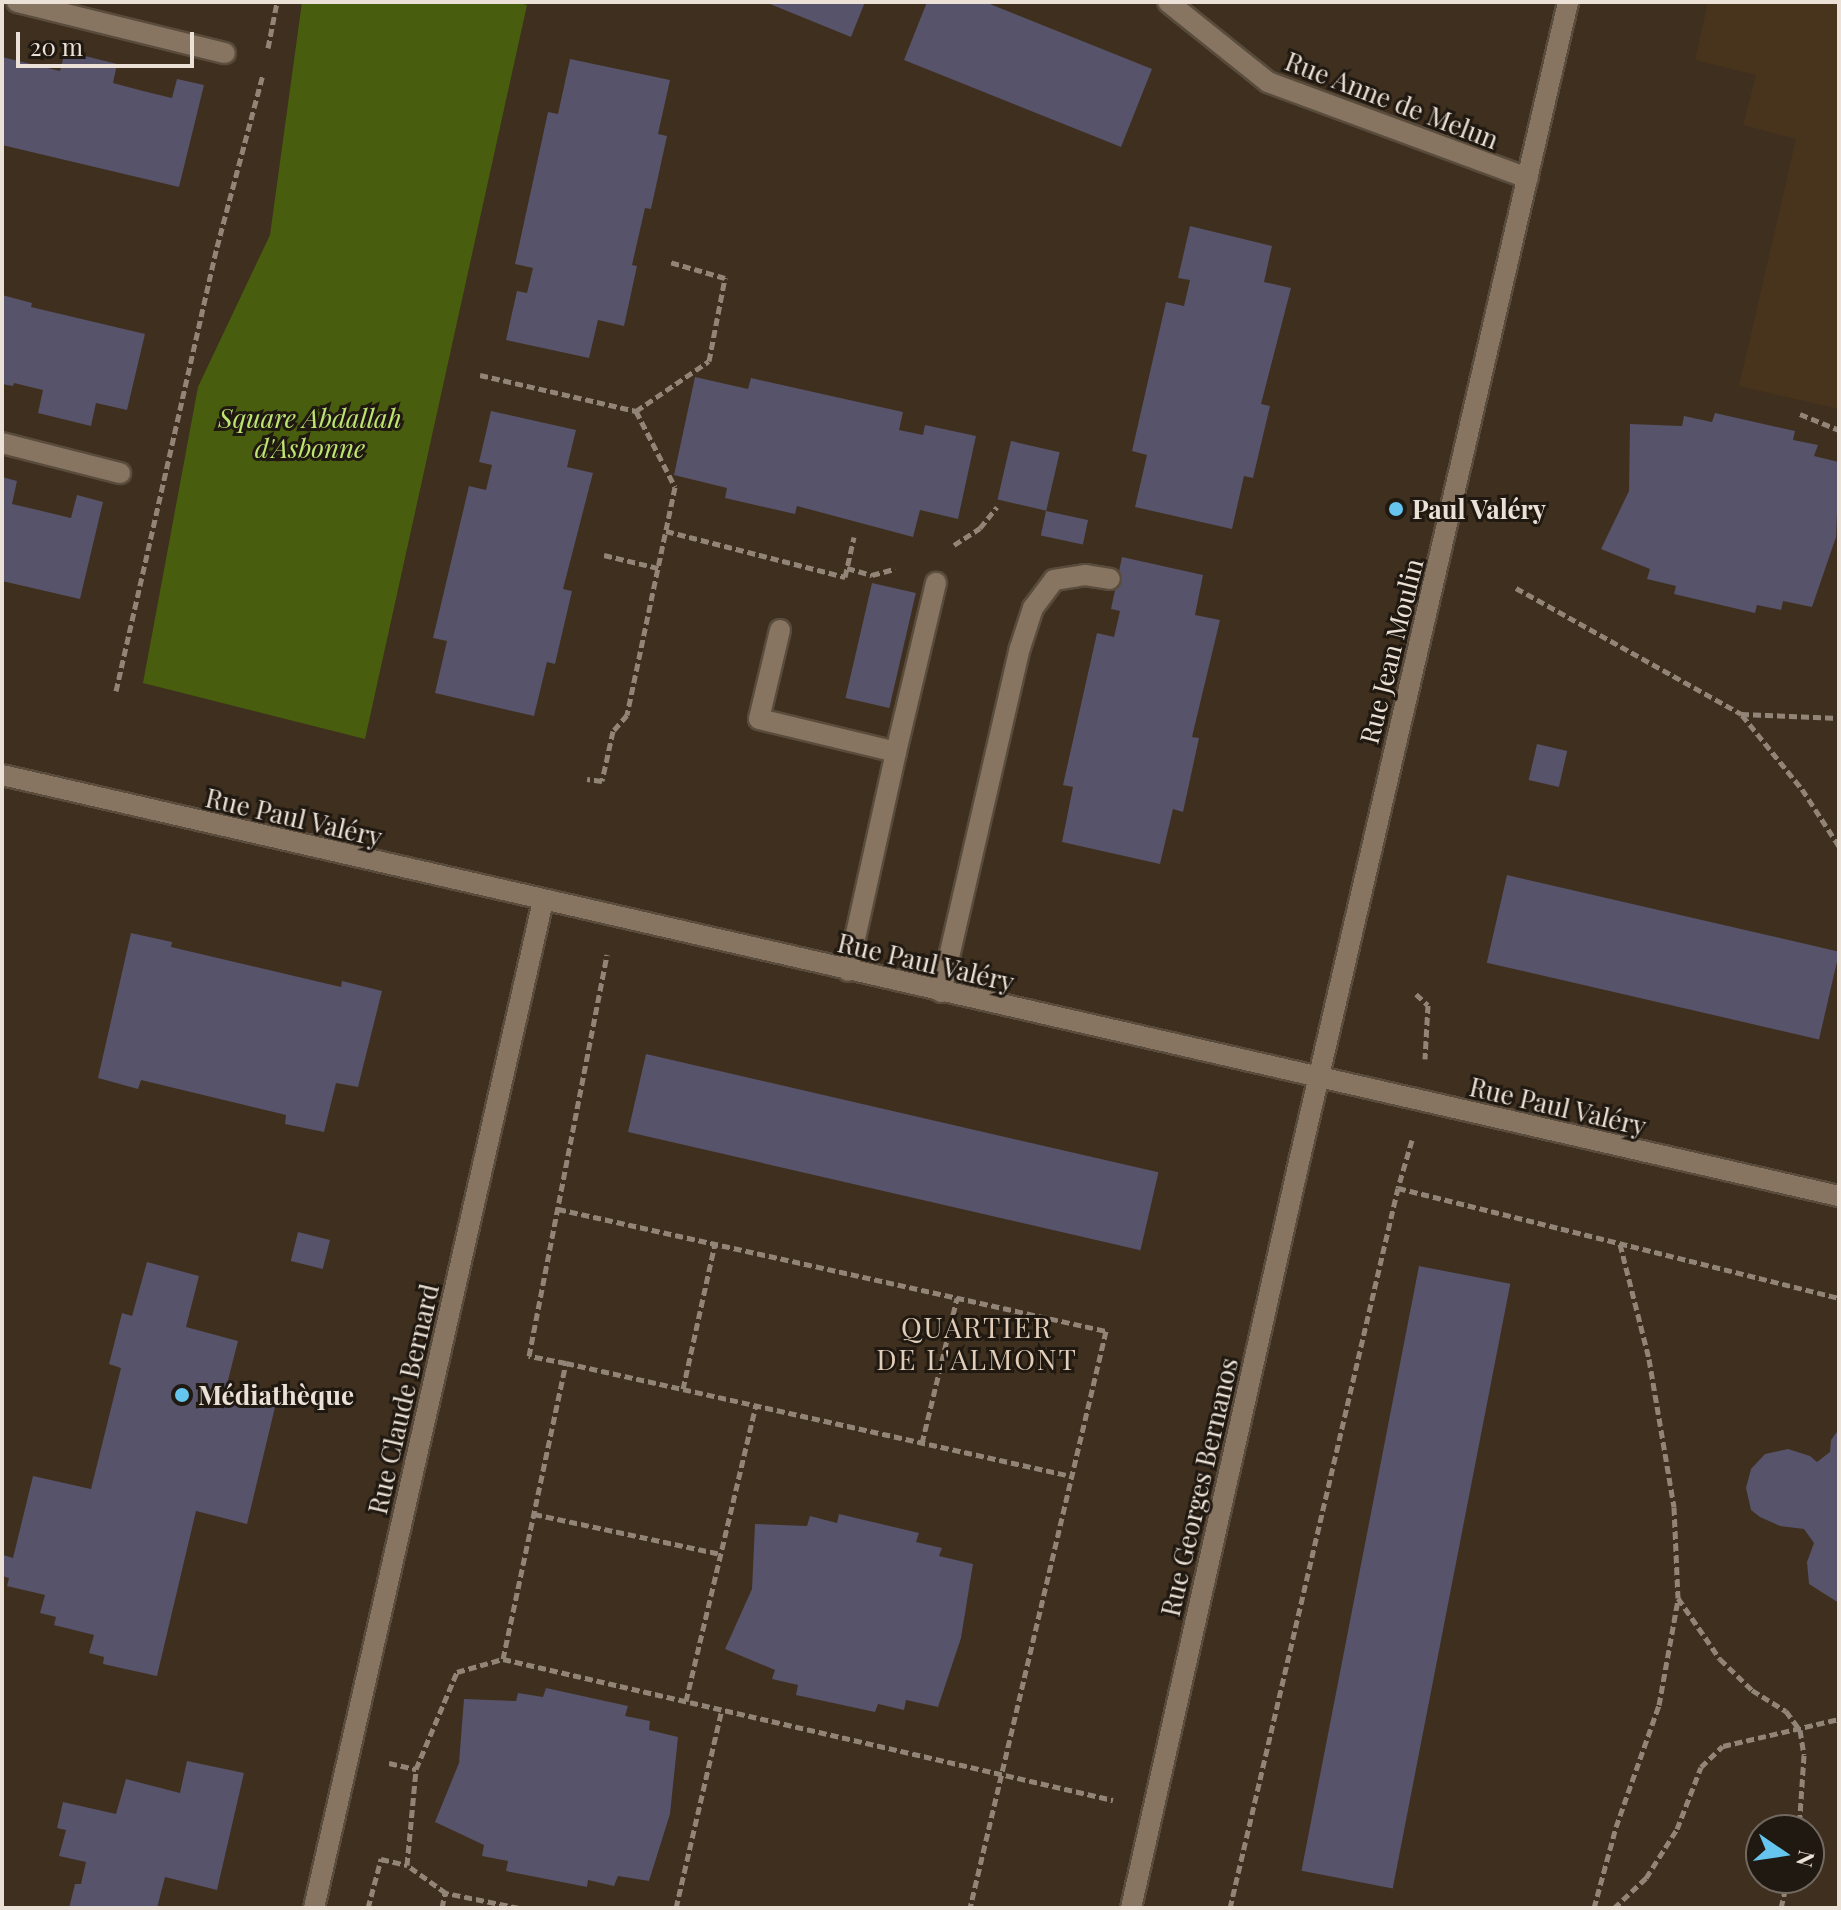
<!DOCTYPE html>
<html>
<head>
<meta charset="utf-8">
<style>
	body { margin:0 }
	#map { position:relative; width:1841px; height:1910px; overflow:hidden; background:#3f2f1e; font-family:"Playfair Display",serif }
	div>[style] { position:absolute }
	.built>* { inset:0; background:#48331c }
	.green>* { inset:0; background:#485e0e }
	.building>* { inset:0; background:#56536a; transform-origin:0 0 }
	.path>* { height:5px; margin-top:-2.5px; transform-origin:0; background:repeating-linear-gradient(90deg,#928577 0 8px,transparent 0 12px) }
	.roads { filter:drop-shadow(2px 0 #594c3c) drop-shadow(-2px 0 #594c3c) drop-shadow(0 2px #594c3c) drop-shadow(0 -2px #594c3c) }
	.lane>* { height:20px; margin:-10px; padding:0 10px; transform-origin:10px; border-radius:10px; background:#877461 }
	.street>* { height:20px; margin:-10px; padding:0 10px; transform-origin:10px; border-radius:10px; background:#877461 }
	.dots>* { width:22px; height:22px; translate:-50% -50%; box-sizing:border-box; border:4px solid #201911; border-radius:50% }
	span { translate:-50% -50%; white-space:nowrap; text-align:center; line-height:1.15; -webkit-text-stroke:6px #201911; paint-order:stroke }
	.street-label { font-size:26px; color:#ebe1d6 }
	.park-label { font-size:26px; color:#bee571; font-style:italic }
	.poi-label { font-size:26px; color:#ebe1d6; font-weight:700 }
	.left { translate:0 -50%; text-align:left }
	.neighbourhood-label { font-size:28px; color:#e2cdb8; letter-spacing:2px }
	.frame { position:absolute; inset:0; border:4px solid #ebe1d6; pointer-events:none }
	.north { position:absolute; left:1745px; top:1814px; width:80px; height:80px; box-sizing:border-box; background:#201911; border:2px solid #716960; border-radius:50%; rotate:103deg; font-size:22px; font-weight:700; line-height:32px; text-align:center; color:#ebe1d6 }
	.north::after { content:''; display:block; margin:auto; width:28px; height:36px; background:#65c5ee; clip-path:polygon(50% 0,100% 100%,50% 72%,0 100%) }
	.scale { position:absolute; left:16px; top:32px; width:178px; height:36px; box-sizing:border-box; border:4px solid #ebe1d6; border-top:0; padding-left:10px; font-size:24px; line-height:28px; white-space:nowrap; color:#ebe1d6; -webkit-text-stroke:6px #201911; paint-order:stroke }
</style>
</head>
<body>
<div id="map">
	<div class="built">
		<i style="clip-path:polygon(1708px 2px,1839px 2px,1839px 409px,1739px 386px,1796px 139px,1743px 125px,1756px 75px,1695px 60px)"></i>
	</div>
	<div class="green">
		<i style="clip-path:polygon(302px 2px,514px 2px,527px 5px,365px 739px,143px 683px,198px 387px,270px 235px)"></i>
	</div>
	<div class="building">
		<i style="clip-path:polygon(765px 2px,865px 2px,851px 37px)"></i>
		<i style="clip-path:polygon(927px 2px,985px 2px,1152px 69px,1121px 147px,904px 60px)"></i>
		<i style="clip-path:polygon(65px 51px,117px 64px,113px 83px,143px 91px,172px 98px,177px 79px,204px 85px,179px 187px,2px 145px,2px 57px,60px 71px)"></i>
		<i style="clip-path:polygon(570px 59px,670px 80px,658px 134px,667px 136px,651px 209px,645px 208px,632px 265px,637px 266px,624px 326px,598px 320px,589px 358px,506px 340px,517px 291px,527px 293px,533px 268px,515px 264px,548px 112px,558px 114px)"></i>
		<i style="clip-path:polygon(1190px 226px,1272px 246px,1264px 282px,1291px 288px,1261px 404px,1270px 406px,1253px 478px,1244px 476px,1232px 529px,1135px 507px,1147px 455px,1132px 451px,1166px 302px,1184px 306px,1190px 280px,1178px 278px)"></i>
		<i style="clip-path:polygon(2px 295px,32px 303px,31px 307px,145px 334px,127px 410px,96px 403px,91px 426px,38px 413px,43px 390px,14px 383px,13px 386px,2px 384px)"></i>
		<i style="clip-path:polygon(695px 377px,748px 389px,751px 378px,903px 412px,899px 430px,923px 435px,925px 425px,976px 436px,958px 519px,920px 510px,913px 537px,797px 506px,795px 514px,725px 498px,727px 488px,674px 475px)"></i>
		<i style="clip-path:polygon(491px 411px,576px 430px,567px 467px,593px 473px,563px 589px,572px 591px,555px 664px,547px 662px,534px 716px,435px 693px,447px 641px,433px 638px,469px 486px,486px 490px,492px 465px,479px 462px)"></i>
		<i style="clip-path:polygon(1715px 413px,1795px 431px,1793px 440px,1818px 445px,1814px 456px,1839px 462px,1836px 537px,1812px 607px,1783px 601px,1781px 610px,1757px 605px,1755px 613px,1674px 594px,1676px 586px,1647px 579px,1650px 569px,1601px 549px,1629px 491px,1630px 424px,1682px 426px,1684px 416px,1712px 422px)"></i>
		<i style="left:1011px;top:441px;width:50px;height:60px;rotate:13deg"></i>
		<i style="clip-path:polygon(2px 477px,17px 481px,12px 504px,42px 511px,71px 518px,77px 495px,103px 502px,80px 599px,2px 581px)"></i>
		<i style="left:1046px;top:511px;width:43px;height:25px;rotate:12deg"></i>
		<i style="clip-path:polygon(1122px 557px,1203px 575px,1195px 615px,1220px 620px,1192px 737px,1199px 738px,1183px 812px,1173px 809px,1160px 864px,1062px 842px,1073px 787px,1063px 785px,1097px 633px,1114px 637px,1120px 611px,1111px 609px)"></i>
		<i style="left:872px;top:583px;width:45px;height:118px;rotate:13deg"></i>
		<i style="left:1537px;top:744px;width:31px;height:37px;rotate:13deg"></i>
		<i style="left:1507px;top:875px;width:341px;height:90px;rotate:13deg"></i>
		<i style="clip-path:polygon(131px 933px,172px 942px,171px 947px,341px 987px,342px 981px,382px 991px,358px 1087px,336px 1083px,324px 1132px,285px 1124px,286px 1115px,141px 1080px,138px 1089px,98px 1078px)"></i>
		<i style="left:646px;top:1054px;width:526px;height:80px;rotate:13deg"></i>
		<i style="left:298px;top:1232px;width:33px;height:30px;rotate:14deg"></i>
		<i style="clip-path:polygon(147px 1262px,199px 1276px,186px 1327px,238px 1341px,225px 1392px,276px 1403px,247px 1524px,196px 1511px,157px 1676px,103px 1664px,104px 1657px,89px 1653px,94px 1635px,54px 1625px,56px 1617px,40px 1613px,45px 1595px,7px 1586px,9px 1578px,2px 1576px,3px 1555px,13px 1558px,33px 1476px,91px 1489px,121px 1368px,109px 1364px,122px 1313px,132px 1316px)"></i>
		<i style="left:1419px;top:1266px;width:93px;height:616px;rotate:11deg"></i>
		<i style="clip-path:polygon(1839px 1429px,1839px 1603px,1809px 1584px,1807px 1562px,1814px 1543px,1804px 1529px,1780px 1526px,1760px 1517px,1751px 1510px,1746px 1488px,1751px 1469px,1765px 1454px,1788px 1449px,1810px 1456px,1817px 1462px,1830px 1452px,1831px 1440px)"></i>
		<i style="clip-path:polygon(839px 1514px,919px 1533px,916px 1542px,942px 1548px,939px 1556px,973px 1564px,961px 1638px,938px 1707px,906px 1700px,904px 1710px,878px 1704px,875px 1712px,796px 1695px,798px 1685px,772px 1679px,775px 1670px,725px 1649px,752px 1589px,755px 1524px,807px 1526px,810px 1516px,837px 1523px)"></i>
		<i style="clip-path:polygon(546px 1688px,628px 1706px,625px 1716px,650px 1721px,649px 1730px,678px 1737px,670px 1814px,649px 1881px,618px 1876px,614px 1886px,588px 1880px,587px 1887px,506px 1871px,508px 1861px,482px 1856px,484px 1845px,435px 1822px,459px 1763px,464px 1699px,516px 1701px,518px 1693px,543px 1697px)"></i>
		<i style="clip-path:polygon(187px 1761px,244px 1773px,217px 1890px,165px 1877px,157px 1908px,69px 1908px,75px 1884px,81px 1884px,86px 1862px,59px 1856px,66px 1830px,57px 1828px,63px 1802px,116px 1814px,126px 1779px,180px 1793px)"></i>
	</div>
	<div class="path">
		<i style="left:268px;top:48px;width:47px;rotate:-78.9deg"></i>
		<i style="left:480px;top:375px;width:160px;rotate:13deg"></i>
		<i style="left:636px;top:411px;width:85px;rotate:62.8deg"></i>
		<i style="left:675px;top:487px;width:233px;rotate:101.9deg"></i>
		<i style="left:627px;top:715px;width:21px;rotate:131deg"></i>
		<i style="left:613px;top:731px;width:51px;rotate:102.4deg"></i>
		<i style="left:602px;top:781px;width:15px;rotate:-172deg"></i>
		<i style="left:636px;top:411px;width:88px;rotate:-34.4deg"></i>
		<i style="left:709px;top:361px;width:85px;rotate:-79.1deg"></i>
		<i style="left:725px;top:278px;width:57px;rotate:-163.8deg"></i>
		<i style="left:1800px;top:414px;width:42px;rotate:22.3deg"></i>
		<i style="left:666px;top:531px;width:185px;rotate:14.4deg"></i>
		<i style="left:845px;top:577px;width:41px;rotate:-77.3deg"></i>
		<i style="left:954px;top:545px;width:31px;rotate:-33deg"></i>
		<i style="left:980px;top:528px;width:27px;rotate:-51deg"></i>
		<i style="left:604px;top:555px;width:56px;rotate:13.5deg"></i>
		<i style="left:847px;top:568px;width:26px;rotate:16deg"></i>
		<i style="left:872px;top:575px;width:24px;rotate:-15deg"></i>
		<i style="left:1516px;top:588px;width:258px;rotate:29.2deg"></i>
		<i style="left:1741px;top:714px;width:98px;rotate:2.3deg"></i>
		<i style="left:116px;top:691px;width:455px;rotate:-77.2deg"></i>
		<i style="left:217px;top:247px;width:179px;rotate:-75.1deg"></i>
		<i style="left:1742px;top:715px;width:95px;rotate:51deg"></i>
		<i style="left:1802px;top:789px;width:68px;rotate:57deg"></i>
		<i style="left:1416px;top:994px;width:16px;rotate:43deg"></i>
		<i style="left:1428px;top:1005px;width:54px;rotate:93.2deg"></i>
		<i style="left:1412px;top:1140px;width:50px;rotate:106.3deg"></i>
		<i style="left:1398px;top:1188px;width:455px;rotate:14deg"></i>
		<i style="left:558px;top:1209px;width:561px;rotate:12.55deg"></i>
		<i style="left:1106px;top:1331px;width:593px;rotate:103.26deg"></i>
		<i style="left:1620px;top:1244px;width:119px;rotate:75.8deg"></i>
		<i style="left:1649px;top:1359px;width:150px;rotate:80.4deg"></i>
		<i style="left:1674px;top:1507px;width:91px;rotate:87.5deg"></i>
		<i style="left:1678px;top:1598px;width:74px;rotate:55.5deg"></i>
		<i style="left:1720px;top:1659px;width:45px;rotate:44.1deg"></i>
		<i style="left:1752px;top:1690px;width:40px;rotate:32deg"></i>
		<i style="left:1786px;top:1711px;width:24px;rotate:54deg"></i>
		<i style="left:1800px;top:1730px;width:25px;rotate:81deg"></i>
		<i style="left:1804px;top:1755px;width:75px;rotate:93.8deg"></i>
		<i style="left:566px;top:1363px;width:517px;rotate:12.61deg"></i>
		<i style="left:683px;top:1389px;width:148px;rotate:-77.6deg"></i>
		<i style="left:922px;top:1443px;width:149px;rotate:-76.4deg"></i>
		<i style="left:534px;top:1514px;width:191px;rotate:12.1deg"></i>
		<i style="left:503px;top:1659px;width:626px;rotate:13.02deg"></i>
		<i style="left:686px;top:1701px;width:304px;rotate:-76.7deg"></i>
		<i style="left:389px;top:1763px;width:28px;rotate:13deg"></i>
		<i style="left:368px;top:1908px;width:51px;rotate:-75.1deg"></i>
		<i style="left:381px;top:1859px;width:27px;rotate:13deg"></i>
		<i style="left:442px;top:1908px;width:15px;rotate:-79deg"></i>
		<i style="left:519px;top:1908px;width:75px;rotate:-168.4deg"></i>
		<i style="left:446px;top:1893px;width:48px;rotate:-144.3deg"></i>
		<i style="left:407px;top:1865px;width:96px;rotate:-84.6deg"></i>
		<i style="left:416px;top:1769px;width:105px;rotate:-67.1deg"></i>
		<i style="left:457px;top:1672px;width:48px;rotate:-15.8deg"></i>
		<i style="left:503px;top:1659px;width:303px;rotate:-78deg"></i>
		<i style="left:566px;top:1363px;width:38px;rotate:-169deg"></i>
		<i style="left:529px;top:1356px;width:409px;rotate:-79deg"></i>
		<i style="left:676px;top:1908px;width:204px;rotate:-77deg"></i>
		<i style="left:1230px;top:1908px;width:739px;rotate:-76.87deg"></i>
		<i style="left:1594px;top:1908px;width:84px;rotate:-74.8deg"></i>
		<i style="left:1616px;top:1827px;width:129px;rotate:-70.6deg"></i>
		<i style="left:1659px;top:1705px;width:108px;rotate:-79.8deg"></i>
		<i style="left:1614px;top:1908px;width:44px;rotate:-43.2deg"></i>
		<i style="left:1646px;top:1878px;width:58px;rotate:-57.7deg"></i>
		<i style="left:1677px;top:1829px;width:66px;rotate:-68.8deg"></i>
		<i style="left:1701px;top:1767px;width:30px;rotate:-44deg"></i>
		<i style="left:1723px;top:1746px;width:119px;rotate:-13.1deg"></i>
		<i style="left:1781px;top:1908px;width:31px;rotate:-77deg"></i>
	</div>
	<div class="roads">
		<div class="lane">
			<i style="left:780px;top:630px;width:91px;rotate:103.3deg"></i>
			<i style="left:759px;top:719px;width:141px;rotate:13.5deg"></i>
			<i style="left:896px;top:752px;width:224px;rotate:102.4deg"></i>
			<i style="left:896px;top:752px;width:174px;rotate:-76.7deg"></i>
			<i style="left:941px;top:992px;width:353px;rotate:-77.1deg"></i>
			<i style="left:1020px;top:648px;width:42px;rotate:-72deg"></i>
			<i style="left:1033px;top:608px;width:35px;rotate:-53deg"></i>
			<i style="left:1054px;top:580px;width:31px;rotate:-9deg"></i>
			<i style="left:1085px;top:575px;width:25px;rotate:9deg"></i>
		</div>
		<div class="street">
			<i style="left:17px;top:2px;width:214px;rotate:13.8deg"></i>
			<i style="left:1168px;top:2px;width:128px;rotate:38.7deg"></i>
			<i style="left:1268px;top:82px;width:277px;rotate:20.3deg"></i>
			<i style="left:2px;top:443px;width:122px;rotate:14.3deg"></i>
			<i style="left:2px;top:775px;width:1885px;rotate:12.91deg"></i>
			<i style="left:314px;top:1908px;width:1033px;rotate:-77.19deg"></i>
			<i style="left:1131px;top:1908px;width:765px;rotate:-77.31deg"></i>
			<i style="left:1299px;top:1162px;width:1191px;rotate:-76.94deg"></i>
		</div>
	</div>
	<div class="dots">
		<i style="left:1396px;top:509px;background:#65c5ee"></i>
		<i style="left:182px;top:1395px;background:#65c5ee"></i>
	</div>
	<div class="street-label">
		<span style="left:1392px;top:100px;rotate:21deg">Rue Anne de Melun</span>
		<span style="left:1391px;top:651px;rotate:-76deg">Rue Jean Moulin</span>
		<span style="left:294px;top:817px;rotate:13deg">Rue Paul Valéry</span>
		<span style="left:926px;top:962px;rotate:13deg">Rue Paul Valéry</span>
		<span style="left:1558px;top:1106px;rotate:13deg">Rue Paul Valéry</span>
		<span style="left:403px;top:1399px;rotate:-77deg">Rue Claude Bernard</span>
		<span style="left:1199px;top:1487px;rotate:-77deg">Rue Georges Bernanos</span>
	</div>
	<div class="park-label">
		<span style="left:310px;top:433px">Square Abdallah<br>d'Asbonne</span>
	</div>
	<div class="poi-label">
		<span class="left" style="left:1412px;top:509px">Paul Valéry</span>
		<span class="left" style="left:198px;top:1395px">Médiathèque</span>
	</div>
	<div class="neighbourhood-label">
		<span style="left:977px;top:1343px">QUARTIER<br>DE L'ALMONT</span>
	</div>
	<div class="frame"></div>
	<div class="north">N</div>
	<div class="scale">20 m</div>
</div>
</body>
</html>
